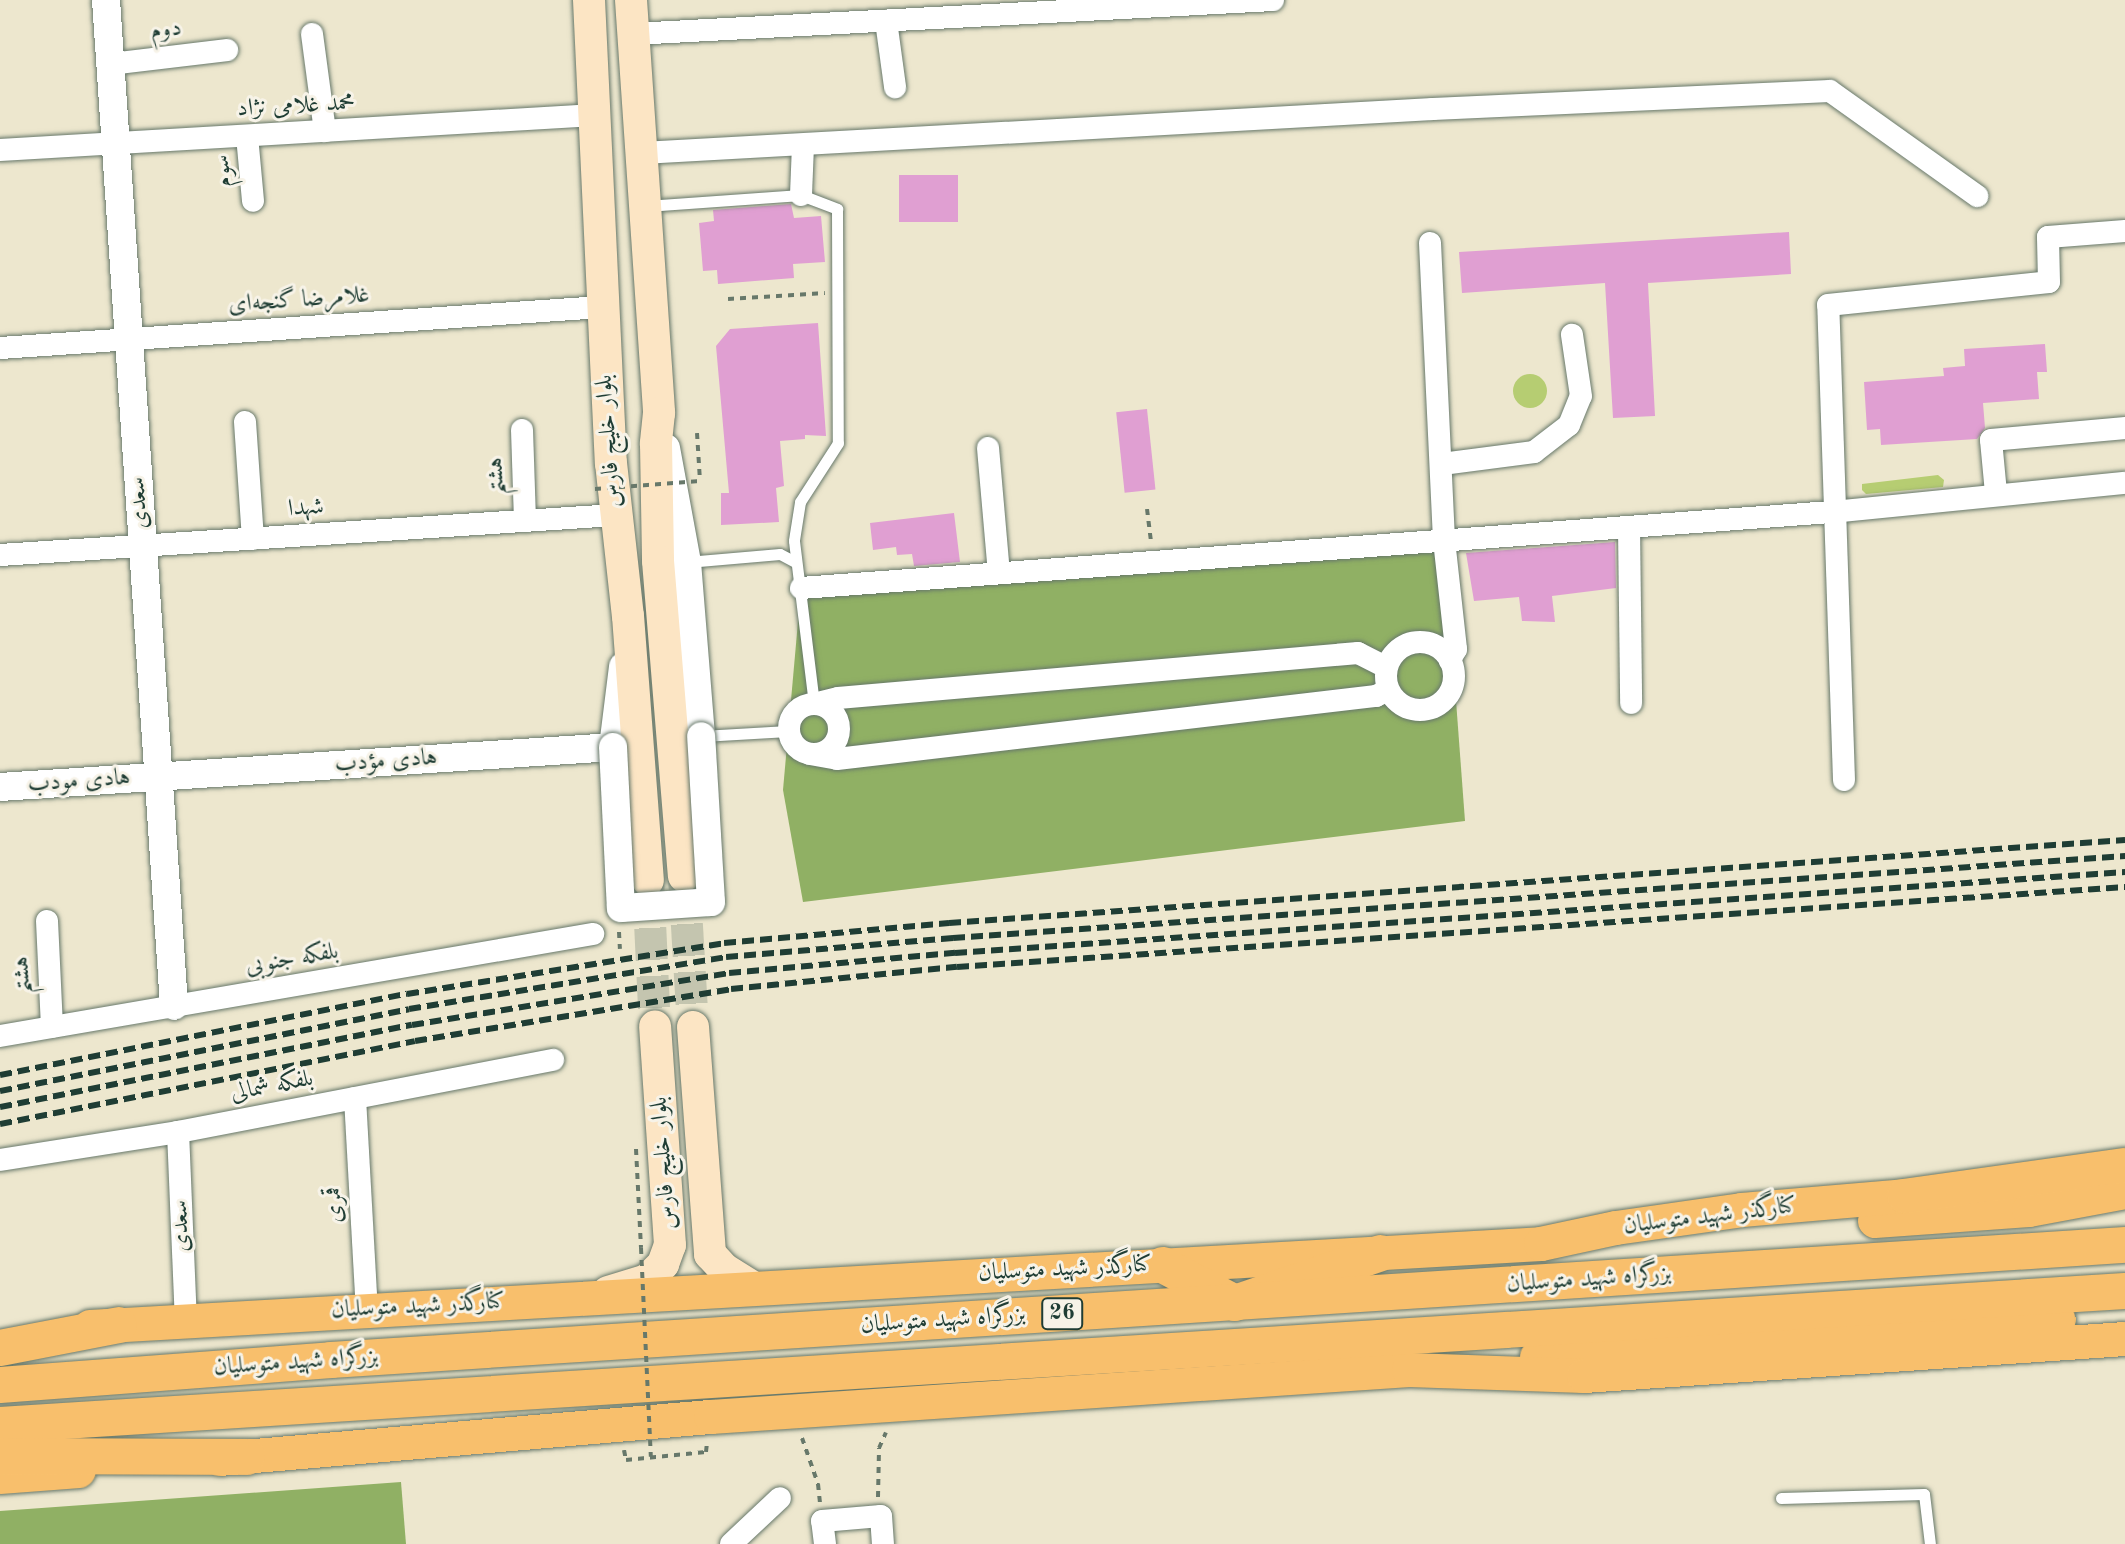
<!DOCTYPE html>
<html>
<head>
<meta charset="utf-8">
<style>
  body { margin:0 }
  #map { position:relative; width:2125px; height:1544px; overflow:hidden; background:#ede7ce; font-family:"Old Standard TT",Amiri,serif }
  div>[style] { position:absolute }
  .green>* { inset:0; background:#b6cd72 }
  .round { border-radius:50% }
  .forest>* { inset:0; background:#90b064 }
  .building>* { inset:0; background:#e09fd2; transform-origin:0 0 }
  .secondary-tunnel>* { height:32px; margin-top:-16px; transform-origin:0; background:repeating-linear-gradient(90deg,#c4c5af 0 32px,transparent 0 48px) }
  .path>* { height:4px; margin-top:-2px; transform-origin:0; background:repeating-linear-gradient(90deg,#67786a 0 6px,transparent 0 12px) }
  .roads { filter:drop-shadow(0 0 2px #67786a) drop-shadow(0 0 2px #67786a) }
  .service>* { height:11px; margin:-5.5px; padding:0 5.5px; transform-origin:5.5px; border-radius:5.5px; background:#fff }
  .minor>* { height:22px; margin:-11px; padding:0 11px; transform-origin:11px; border-radius:11px; background:#fff }
  .minor>.ring { margin:-11px; padding:0; box-sizing:content-box; background:none; border:22px solid #fff; border-radius:50% }
  .tertiary>* { height:28px; margin:-14px; padding:0 14px; transform-origin:14px; border-radius:14px; background:#fff }
  .secondary>* { height:32px; margin:-16px; padding:0 16px; transform-origin:16px; border-radius:16px; background:#fce5c4 }
  .primary>* { height:34px; margin:-17px; padding:0 17px; transform-origin:17px; border-radius:17px; background:#f8bf6c }
  .trunk>* { height:36px; margin:-18px; padding:0 18px; transform-origin:18px; border-radius:18px; background:#f8bf6c }
  .rail>* { height:6px; margin-top:-3px; transform-origin:0; background:repeating-linear-gradient(90deg,#1f3d34 0 12px,transparent 0 18px) }
  .path-bridge>* { height:4px; margin-top:-2px; transform-origin:0; background:repeating-linear-gradient(90deg,#67786a 0 6px,transparent 0 12px) }
  .bridges { filter:drop-shadow(0 0 2px #67786a) drop-shadow(0 0 2px #67786a) }
  .tertiary-bridge>* { height:28px; margin:-14px; padding:0 14px; transform-origin:14px; border-radius:14px; background:#fff }
  span { translate:-50% -50%; white-space:nowrap; text-align:center; line-height:1.15; -webkit-text-stroke:6px #f7f3e8; paint-order:stroke }
  .shield-label span { padding:2px 6px; background:#f7f3e8; border:2px solid; border-radius:6px; -webkit-text-stroke-width:0 }
  .shield-label { font-size:22px; color:#1f3d34; font-weight:700 }
  .street-label { font-size:24px; color:#1f3d34 }
</style>
</head>
<body>
<div id="map">
  <div class="green">
    <i class="round" style="left:1513px;top:374px;width:34px;height:34px"></i>
    <i style="clip-path:polygon(1938px 475px,1944px 480px,1943px 487px,1866px 494px,1862px 490px,1862px 484px)"></i>
  </div>
  <div class="forest">
    <i style="clip-path:polygon(1444px 540px,1465px 821px,803px 902px,783px 790px,801px 588px)"></i>
    <i style="clip-path:polygon(401px 1482px,406px 1544px,0 1544px,0 1511px)"></i>
  </div>
  <div class="building">
    <i style="left:958px;top:175px;width:47px;height:59px;rotate:90deg"></i>
    <i style="clip-path:polygon(791px 204px,794px 218px,821px 216px,825px 262px,793px 264px,794px 278px,718px 284px,717px 270px,703px 271px,699px 223px,714px 221px,713px 210px)"></i>
    <i style="clip-path:polygon(1789px 232px,1791px 274px,1648px 283px,1655px 416px,1613px 418px,1605px 283px,1462px 293px,1459px 252px)"></i>
    <i style="clip-path:polygon(818px 323px,826px 436px,805px 435px,805px 439px,780px 441px,784px 486px,776px 488px,779px 522px,721px 525px,721px 493px,729px 493px,716px 346px,730px 329px)"></i>
    <i style="clip-path:polygon(2045px 344px,2047px 372px,2037px 372px,2039px 399px,1983px 403px,1985px 428px,1977px 439px,1881px 445px,1880px 429px,1867px 430px,1864px 382px,1944px 376px,1943px 368px,1965px 366px,1964px 349px)"></i>
    <i style="left:1147px;top:409px;width:81px;height:31px;rotate:84deg"></i>
    <i style="clip-path:polygon(954px 513px,960px 562px,914px 566px,912px 554px,897px 555px,896px 547px,873px 550px,870px 523px)"></i>
    <i style="clip-path:polygon(1615px 542px,1616px 588px,1552px 596px,1555px 622px,1522px 621px,1519px 597px,1474px 601px,1466px 553px)"></i>
  </div>
  <div class="secondary-tunnel">
    <i style="left:684px;top:876px;width:151px;rotate:86.6deg"></i>
    <i style="left:648px;top:880px;width:147px;rotate:87.3deg"></i>
  </div>
  <div class="path">
    <i style="left:728px;top:299px;width:97px;rotate:-3.5deg"></i>
    <i style="left:697px;top:433px;width:48px;rotate:86.4deg"></i>
    <i style="left:1147px;top:509px;width:35px;rotate:83deg"></i>
    <i style="left:619px;top:932px;width:17px;rotate:87deg"></i>
    <i style="left:636px;top:1149px;width:99px;rotate:87.1deg"></i>
    <i style="left:802px;top:1438px;width:49px;rotate:70.8deg"></i>
    <i style="left:818px;top:1484px;width:19px;rotate:84deg"></i>
    <i style="left:624px;top:1450px;width:10px;rotate:79deg"></i>
    <i style="left:626px;top:1460px;width:80px;rotate:-5.7deg"></i>
    <i style="left:706px;top:1452px;width:9px;rotate:-84deg"></i>
    <i style="left:878px;top:1497px;width:49px;rotate:-88.8deg"></i>
    <i style="left:879px;top:1448px;width:17px;rotate:-66deg"></i>
  </div>
  <div class="roads">
    <div class="service">
      <i style="left:646px;top:206px;width:155px;rotate:-4.1deg"></i>
      <i style="left:801px;top:195px;width:39px;rotate:21deg"></i>
      <i style="left:837px;top:209px;width:234px;rotate:89.8deg"></i>
      <i style="left:838px;top:443px;width:70px;rotate:122.8deg"></i>
      <i style="left:800px;top:502px;width:39px;rotate:99deg"></i>
      <i style="left:794px;top:541px;width:164px;rotate:83deg"></i>
      <i style="left:687px;top:562px;width:93px;rotate:-4.9deg"></i>
      <i style="left:780px;top:554px;width:17px;rotate:28deg"></i>
      <i style="left:702px;top:736px;width:86px;rotate:-3.3deg"></i>
      <i style="left:1781px;top:1498px;width:143px;rotate:-1.6deg"></i>
      <i style="left:1924px;top:1494px;width:50px;rotate:83.2deg"></i>
    </div>
    <div class="minor">
      <i style="left:886px;top:21px;width:67px;rotate:82.2deg"></i>
      <i style="left:312px;top:34px;width:98px;rotate:82.4deg"></i>
      <i style="left:633px;top:34px;width:641px;rotate:-3.04deg"></i>
      <i style="left:110px;top:64px;width:118px;rotate:-6.8deg"></i>
      <i style="left:247px;top:136px;width:65px;rotate:84.7deg"></i>
      <i style="left:0;top:150px;width:596px;rotate:-3.37deg"></i>
      <i style="left:642px;top:153px;width:792px;rotate:-3.18deg"></i>
      <i style="left:1433px;top:109px;width:397px;rotate:-2.6deg"></i>
      <i style="left:1830px;top:91px;width:181px;rotate:35.5deg"></i>
      <i style="left:801px;top:195px;width:49px;rotate:-87.7deg"></i>
      <i style="left:1430px;top:243px;width:297px;rotate:87.3deg"></i>
      <i style="left:1444px;top:540px;width:110px;rotate:83.7deg"></i>
      <i style="left:1456px;top:649px;width:13px;rotate:119deg"></i>
      <i style="left:0;top:348px;width:602px;rotate:-3.9deg"></i>
      <i style="left:245px;top:422px;width:117px;rotate:86.1deg"></i>
      <i style="left:522px;top:430px;width:91px;rotate:88.1deg"></i>
      <i style="left:988px;top:448px;width:125px;rotate:85deg"></i>
      <i style="left:1442px;top:464px;width:93px;rotate:-7.4deg"></i>
      <i style="left:1534px;top:452px;width:44px;rotate:-37.6deg"></i>
      <i style="left:1569px;top:425px;width:31px;rotate:-68deg"></i>
      <i style="left:1581px;top:396px;width:62px;rotate:-98.4deg"></i>
      <i style="left:1996px;top:493px;width:53px;rotate:-95.4deg"></i>
      <i style="left:1991px;top:440px;width:135px;rotate:-5.1deg"></i>
      <i style="left:1629px;top:527px;width:176px;rotate:89.3deg"></i>
      <i style="left:0;top:555px;width:616px;rotate:-3.72deg"></i>
      <i style="left:801px;top:588px;width:1034px;rotate:-4.22deg"></i>
      <i style="left:1832px;top:512px;width:294px;rotate:-5.7deg"></i>
      <i class="ring" style="left:1386px;top:642px;width:46px;height:46px"></i>
      <i style="left:814px;top:704px;width:25px;rotate:-14deg"></i>
      <i style="left:838px;top:698px;width:522px;rotate:-4.95deg"></i>
      <i style="left:1358px;top:653px;width:31px;rotate:27deg"></i>
      <i class="ring" style="left:789px;top:704px;width:28px;height:28px"></i>
      <i style="left:810px;top:754px;width:27px;rotate:10deg"></i>
      <i style="left:837px;top:759px;width:543px;rotate:-6.67deg"></i>
      <i style="left:1376px;top:696px;width:13px;rotate:-27deg"></i>
      <i style="left:1844px;top:780px;width:475px;rotate:-91.9deg"></i>
      <i style="left:1828px;top:305px;width:222px;rotate:-5.9deg"></i>
      <i style="left:2049px;top:282px;width:45px;rotate:-91.3deg"></i>
      <i style="left:2048px;top:237px;width:77px;rotate:-4.5deg"></i>
      <i style="left:47px;top:921px;width:106px;rotate:87.3deg"></i>
      <i style="left:0;top:1036px;width:602px;rotate:-9.76deg"></i>
      <i style="left:355px;top:1098px;width:212px;rotate:86.8deg"></i>
      <i style="left:178px;top:1132px;width:188px;rotate:87.6deg"></i>
      <i style="left:0;top:1160px;width:180px;rotate:-8.9deg"></i>
      <i style="left:178px;top:1132px;width:382px;rotate:-10.9deg"></i>
      <i style="left:731px;top:1544px;width:67px;rotate:-43.2deg"></i>
      <i style="left:825px;top:1544px;width:23px;rotate:-97deg"></i>
      <i style="left:822px;top:1521px;width:59px;rotate:-4.8deg"></i>
      <i style="left:881px;top:1516px;width:28px;rotate:86deg"></i>
    </div>
    <div class="tertiary">
      <i style="left:106px;top:0;width:1008px;rotate:86.13deg"></i>
      <i style="left:666px;top:448px;width:116px;rotate:79.6deg"></i>
      <i style="left:687px;top:562px;width:175px;rotate:85.4deg"></i>
      <i style="left:0;top:787px;width:614px;rotate:-3.73deg"></i>
      <i style="left:613px;top:747px;width:81px;rotate:-82.9deg"></i>
    </div>
    <div class="secondary">
      <i style="left:589px;top:0;width:464px;rotate:87.3deg"></i>
      <i style="left:611px;top:463px;width:154px;rotate:83.7deg"></i>
      <i style="left:628px;top:616px;width:265px;rotate:85.7deg"></i>
      <i style="left:631px;top:0;width:414px;rotate:86.1deg"></i>
      <i style="left:659px;top:413px;width:31px;rotate:96deg"></i>
      <i style="left:656px;top:444px;width:117px;rotate:89deg"></i>
      <i style="left:658px;top:561px;width:316px;rotate:85.3deg"></i>
      <i style="left:693px;top:1027px;width:228px;rotate:85.7deg"></i>
      <i style="left:710px;top:1254px;width:21px;rotate:47deg"></i>
      <i style="left:724px;top:1269px;width:34px;rotate:32deg"></i>
      <i style="left:608px;top:1292px;width:41px;rotate:-17.1deg"></i>
      <i style="left:647px;top:1280px;width:23px;rotate:-45deg"></i>
      <i style="left:663px;top:1264px;width:20px;rotate:-70deg"></i>
      <i style="left:670px;top:1245px;width:219px;rotate:-93.9deg"></i>
    </div>
    <div class="primary">
      <i style="left:1875px;top:1221px;width:154px;rotate:-4.1deg"></i>
      <i style="left:2029px;top:1210px;width:98px;rotate:-10.6deg"></i>
      <i style="left:90px;top:1327px;width:1453px;rotate:-3.27deg"></i>
      <i style="left:1541px;top:1244px;width:77px;rotate:-12deg"></i>
      <i style="left:1616px;top:1228px;width:127px;rotate:-8.1deg"></i>
      <i style="left:1742px;top:1210px;width:163px;rotate:-4.9deg"></i>
      <i style="left:1904px;top:1196px;width:223px;rotate:-8deg"></i>
      <i style="left:1537px;top:1357px;width:523px;rotate:-4.05deg"></i>
      <i style="left:220px;top:1459px;width:493px;rotate:-4.9deg"></i>
      <i style="left:711px;top:1417px;width:700px;rotate:-3.85deg"></i>
      <i style="left:1409px;top:1370px;width:175px;rotate:2deg"></i>
      <i style="left:1584px;top:1376px;width:542px;rotate:-3.91deg"></i>
      <i style="left:0;top:1477px;width:79px;rotate:-4.3deg"></i>
    </div>
    <div class="trunk">
      <i style="left:1163px;top:1265px;width:81px;rotate:27.8deg"></i>
      <i style="left:1235px;top:1303px;width:154px;rotate:-18.9deg"></i>
      <i style="left:0;top:1348px;width:121px;rotate:-10.9deg"></i>
      <i style="left:0;top:1385px;width:332px;rotate:-4.3deg"></i>
      <i style="left:331px;top:1360px;width:1798px;rotate:-3.67deg"></i>
      <i style="left:0;top:1425px;width:2129px;rotate:-3.61deg"></i>
      <i style="left:0;top:1456px;width:247px;rotate:0.2deg"></i>
    </div>
  </div>
  <div class="rail">
    <i style="left:0;top:1075px;width:415px;rotate:-11.3deg"></i>
    <i style="left:407px;top:994px;width:321px;rotate:-9.1deg"></i>
    <i style="left:724px;top:943px;width:226px;rotate:-5.1deg"></i>
    <i style="left:949px;top:923px;width:1179px;rotate:-4.04deg"></i>
    <i style="left:0;top:1091px;width:417px;rotate:-11.3deg"></i>
    <i style="left:409px;top:1009px;width:321px;rotate:-9.3deg"></i>
    <i style="left:726px;top:957px;width:228px;rotate:-4.8deg"></i>
    <i style="left:953px;top:938px;width:1175px;rotate:-4deg"></i>
    <i style="left:0;top:1107px;width:420px;rotate:-11.3deg"></i>
    <i style="left:412px;top:1025px;width:321px;rotate:-9.3deg"></i>
    <i style="left:729px;top:973px;width:227px;rotate:-5.1deg"></i>
    <i style="left:955px;top:953px;width:1173px;rotate:-3.96deg"></i>
    <i style="left:0;top:1124px;width:423px;rotate:-11.3deg"></i>
    <i style="left:415px;top:1041px;width:320px;rotate:-9.3deg"></i>
    <i style="left:731px;top:989px;width:227px;rotate:-5.6deg"></i>
    <i style="left:957px;top:967px;width:1171px;rotate:-3.92deg"></i>
  </div>
  <div class="path-bridge">
    <i style="left:595px;top:489px;width:105px;rotate:-4.4deg"></i>
    <i style="left:641px;top:1248px;width:209px;rotate:87.3deg"></i>
  </div>
  <div class="bridges">
    <div class="tertiary-bridge">
      <i style="left:613px;top:747px;width:161px;rotate:87.2deg"></i>
      <i style="left:621px;top:908px;width:90px;rotate:-3.8deg"></i>
      <i style="left:711px;top:902px;width:166px;rotate:-93.4deg"></i>
    </div>
  </div>
  <div class="shield-label">
    <span style="left:1062px;top:1314px">26</span>
  </div>
  <div class="street-label">
    <span style="left:166px;top:31px;rotate:-7deg">دوم</span>
    <span style="left:296px;top:107px;rotate:-3deg">محمد غلامی نژاد</span>
    <span style="left:224px;top:171px;rotate:-96deg">سوم</span>
    <span style="left:299px;top:301px;rotate:-4deg">غلامرضا گنجه‌ای</span>
    <span style="left:610px;top:441px;rotate:-94deg">بلوار خلیج فارس</span>
    <span style="left:497px;top:476px;rotate:-92deg">هشتم</span>
    <span style="left:140px;top:503px;rotate:-94deg">سعدی</span>
    <span style="left:306px;top:509px;rotate:-4deg">شهدا</span>
    <span style="left:386px;top:762px;rotate:-4deg">هادی مؤدب</span>
    <span style="left:79px;top:782px;rotate:-4deg">هادی مودب</span>
    <span style="left:292px;top:960px;rotate:-10deg">بلفکه جنوبی</span>
    <span style="left:23px;top:975px;rotate:-93deg">هشتم</span>
    <span style="left:272px;top:1087px;rotate:-11deg">بلفکه شمالی</span>
    <span style="left:665px;top:1163px;rotate:-94deg">بلوار خلیج فارس</span>
    <span style="left:335px;top:1205px;rotate:-93deg">قمری</span>
    <span style="left:1710px;top:1217px;rotate:-7deg">کنارگذر شهید متوسلیان</span>
    <span style="left:182px;top:1226px;rotate:-92deg">سعدی</span>
    <span style="left:1065px;top:1270px;rotate:-3deg">کنارگذر شهید متوسلیان</span>
    <span style="left:1589px;top:1280px;rotate:-4deg">بزرگراه شهید متوسلیان</span>
    <span style="left:418px;top:1307px;rotate:-3deg">کنارگذر شهید متوسلیان</span>
    <span style="left:943px;top:1321px;rotate:-4deg">بزرگراه شهید متوسلیان</span>
    <span style="left:296px;top:1363px;rotate:-4deg">بزرگراه شهید متوسلیان</span>
  </div>
</div>
</body>
</html>
